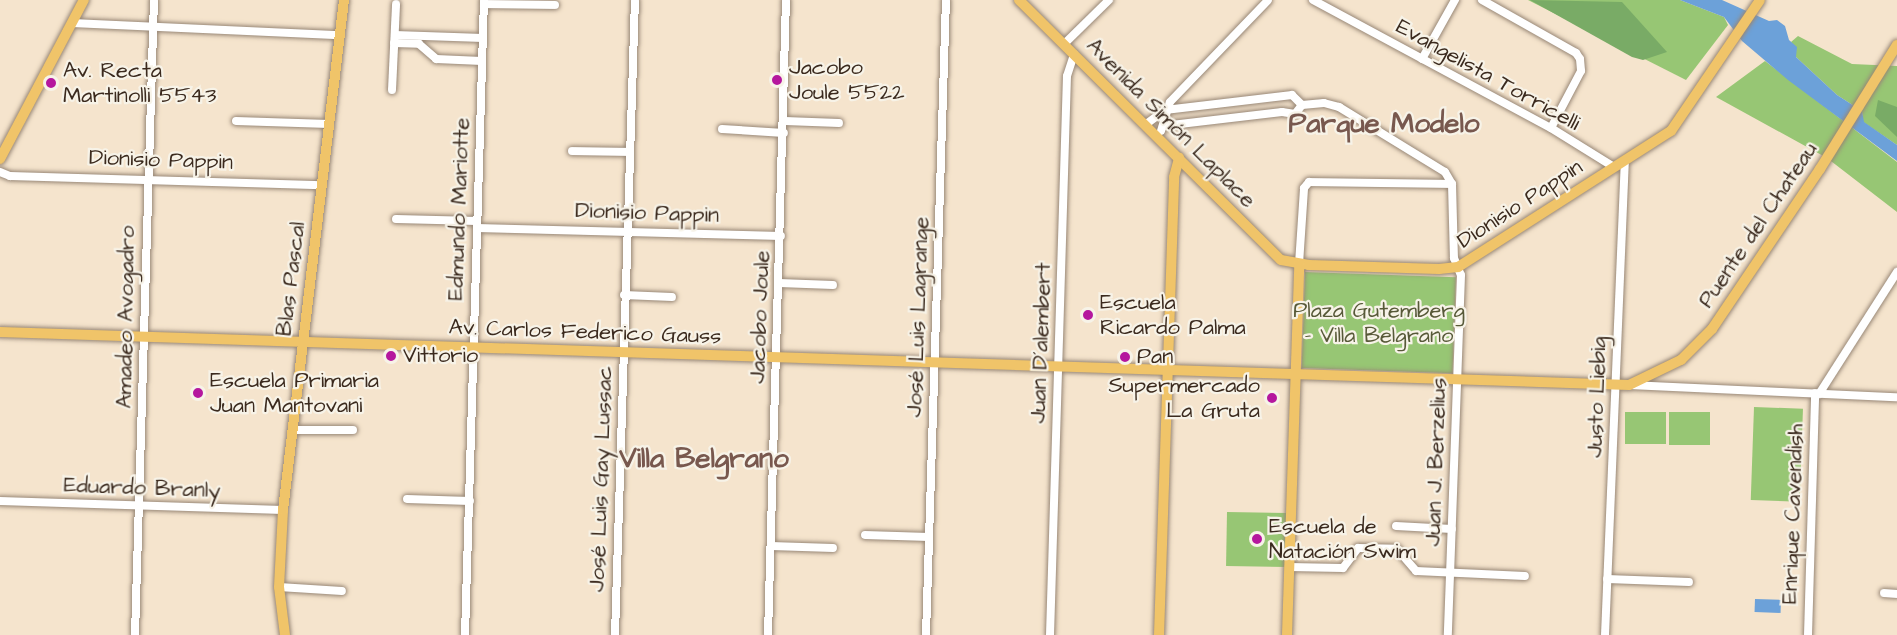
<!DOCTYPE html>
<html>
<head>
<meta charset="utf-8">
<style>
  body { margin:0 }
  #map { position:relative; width:1897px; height:635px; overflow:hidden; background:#f5e4cd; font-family:"Architects Daughter",sans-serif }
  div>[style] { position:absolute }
  .green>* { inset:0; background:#97c674; transform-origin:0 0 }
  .forest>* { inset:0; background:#79ab66 }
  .water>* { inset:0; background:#6ca1d9; transform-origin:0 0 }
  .roads { filter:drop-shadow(0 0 2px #988776) drop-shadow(0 0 2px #988776) }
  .minor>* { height:8px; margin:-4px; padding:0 4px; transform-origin:4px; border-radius:4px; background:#fff }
  .major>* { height:10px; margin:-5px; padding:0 5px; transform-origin:5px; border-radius:5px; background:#f0c469 }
  .dots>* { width:16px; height:16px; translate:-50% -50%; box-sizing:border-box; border:3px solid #f7f3e8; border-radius:50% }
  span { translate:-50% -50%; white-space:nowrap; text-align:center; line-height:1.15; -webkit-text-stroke:4.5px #f7f3e8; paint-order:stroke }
  .poi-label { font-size:22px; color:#3b2a1e }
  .left { translate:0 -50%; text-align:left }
  .right { translate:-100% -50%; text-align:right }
  .street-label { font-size:22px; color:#3b2a1e }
  .park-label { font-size:22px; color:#575938 }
  .district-label { font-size:28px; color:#78584e; font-weight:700 }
</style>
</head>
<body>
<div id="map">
  <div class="green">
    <i style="clip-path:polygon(1528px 0,1680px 0,1724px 17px,1728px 25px,1686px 80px)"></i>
    <i style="clip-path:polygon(1798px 36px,1852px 64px,1897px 66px,1897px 145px,1863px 122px,1862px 111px,1837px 95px,1796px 57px,1791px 42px)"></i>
    <i style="clip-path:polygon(1765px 61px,1897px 162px,1897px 212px,1827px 158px,1716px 97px)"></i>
    <i style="left:1305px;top:272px;width:151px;height:96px;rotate:2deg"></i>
    <i style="left:1754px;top:407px;width:49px;height:93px;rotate:2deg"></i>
    <i style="left:1625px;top:412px;width:41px;height:32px"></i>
    <i style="left:1669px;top:412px;width:41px;height:33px"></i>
    <i style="left:1227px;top:512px;width:61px;height:54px;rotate:1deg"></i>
  </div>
  <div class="forest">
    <i style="clip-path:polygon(1530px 0,1622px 2px,1667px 52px,1643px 60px,1632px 57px)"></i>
    <i style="clip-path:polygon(1878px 100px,1897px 107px,1897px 137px,1875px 116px)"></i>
  </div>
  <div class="water">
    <i style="clip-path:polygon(1680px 0,1722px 0,1769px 21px,1777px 20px,1785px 26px,1789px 40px,1797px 47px,1796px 57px,1837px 95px,1862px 111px,1864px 122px,1897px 145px,1897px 161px,1788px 80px,1742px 41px,1724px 17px)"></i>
    <i style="left:1755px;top:599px;width:26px;height:13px;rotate:2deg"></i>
  </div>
  <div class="roads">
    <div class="minor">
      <i style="left:1313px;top:0;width:270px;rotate:28.3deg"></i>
      <i style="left:1551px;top:128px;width:74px;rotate:31.8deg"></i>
      <i style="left:1482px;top:0;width:108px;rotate:29.4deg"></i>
      <i style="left:1576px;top:53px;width:7px;rotate:56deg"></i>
      <i style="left:1580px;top:59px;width:12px;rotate:85deg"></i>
      <i style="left:1581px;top:71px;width:64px;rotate:117.8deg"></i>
      <i style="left:484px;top:4px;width:71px;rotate:0.8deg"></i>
      <i style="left:72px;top:23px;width:268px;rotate:2.6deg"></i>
      <i style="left:395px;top:35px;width:88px;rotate:2deg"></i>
      <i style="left:394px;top:43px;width:25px;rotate:2deg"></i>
      <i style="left:419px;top:44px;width:23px;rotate:41deg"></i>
      <i style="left:436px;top:59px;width:46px;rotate:2.5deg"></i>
      <i style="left:1064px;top:44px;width:63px;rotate:-44.4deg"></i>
      <i style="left:1422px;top:59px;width:68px;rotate:-60.8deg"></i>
      <i style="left:392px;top:90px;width:86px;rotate:-87.3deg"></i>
      <i style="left:1302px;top:105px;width:22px;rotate:-5deg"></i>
      <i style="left:1324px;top:103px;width:16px;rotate:15deg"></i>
      <i style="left:1339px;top:107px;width:124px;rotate:31.5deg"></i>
      <i style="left:1445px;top:172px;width:14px;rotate:60deg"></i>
      <i style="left:1452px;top:184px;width:74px;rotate:88.5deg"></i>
      <i style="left:1454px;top:258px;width:18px;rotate:68deg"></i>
      <i style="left:1461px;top:275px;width:360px;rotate:92.1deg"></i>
      <i style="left:236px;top:121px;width:93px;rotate:1.8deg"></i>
      <i style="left:785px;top:121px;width:54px;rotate:2.1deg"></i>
      <i style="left:1145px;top:125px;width:25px;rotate:-37deg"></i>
      <i style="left:1165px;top:110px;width:128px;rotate:-6.7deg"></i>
      <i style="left:1292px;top:95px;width:14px;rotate:45deg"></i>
      <i style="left:1302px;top:105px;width:11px;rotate:128deg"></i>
      <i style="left:1295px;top:114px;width:13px;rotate:-171deg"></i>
      <i style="left:1282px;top:112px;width:120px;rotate:173.3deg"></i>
      <i style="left:722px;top:129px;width:62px;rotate:3.7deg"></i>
      <i style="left:1161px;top:131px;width:30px;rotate:-73deg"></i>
      <i style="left:1170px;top:102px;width:141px;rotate:-46.1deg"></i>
      <i style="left:572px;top:151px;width:57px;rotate:1deg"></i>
      <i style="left:0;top:172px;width:11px;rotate:22deg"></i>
      <i style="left:10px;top:176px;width:312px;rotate:1.7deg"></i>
      <i style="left:396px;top:219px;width:81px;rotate:1.4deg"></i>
      <i style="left:477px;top:228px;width:304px;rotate:1.5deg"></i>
      <i style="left:1299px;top:264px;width:76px;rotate:-86.2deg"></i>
      <i style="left:1304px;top:188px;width:8px;rotate:-50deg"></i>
      <i style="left:1309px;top:182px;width:143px;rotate:0.8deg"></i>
      <i style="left:779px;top:283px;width:54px;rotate:2.1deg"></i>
      <i style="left:624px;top:295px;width:48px;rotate:2.4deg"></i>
      <i style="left:1628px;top:385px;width:269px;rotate:2.6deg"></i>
      <i style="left:1819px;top:394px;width:145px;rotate:-57.4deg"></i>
      <i style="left:292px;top:430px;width:61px"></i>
      <i style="left:407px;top:499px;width:63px;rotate:1.8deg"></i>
      <i style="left:0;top:501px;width:283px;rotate:1.8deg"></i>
      <i style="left:1396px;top:526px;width:56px;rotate:3.1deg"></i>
      <i style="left:865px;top:535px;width:64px;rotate:1.8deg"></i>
      <i style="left:771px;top:546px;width:62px;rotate:1.8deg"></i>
      <i style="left:1289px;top:567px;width:54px;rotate:1.1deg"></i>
      <i style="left:1343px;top:568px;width:25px;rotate:-53deg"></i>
      <i style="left:1358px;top:548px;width:39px;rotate:1deg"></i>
      <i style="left:1397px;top:549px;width:29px;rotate:49deg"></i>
      <i style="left:1416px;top:571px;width:109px;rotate:2.6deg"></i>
      <i style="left:1607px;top:579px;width:82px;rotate:2.1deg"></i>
      <i style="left:279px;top:587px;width:63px;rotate:3.6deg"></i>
      <i style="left:1884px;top:593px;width:13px;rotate:4deg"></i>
      <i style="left:135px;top:635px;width:635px;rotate:-88.29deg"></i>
      <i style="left:465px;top:635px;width:635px;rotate:-88.29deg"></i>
      <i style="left:615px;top:635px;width:635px;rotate:-88.2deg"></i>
      <i style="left:768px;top:635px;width:635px;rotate:-88.38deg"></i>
      <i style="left:926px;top:635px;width:635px;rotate:-88.2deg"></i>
      <i style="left:1050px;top:635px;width:559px;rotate:-88.26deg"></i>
      <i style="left:1067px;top:76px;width:23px;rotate:-72deg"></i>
      <i style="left:1605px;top:635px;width:474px;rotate:-87.6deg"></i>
      <i style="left:1808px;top:635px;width:242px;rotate:-88.3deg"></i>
    </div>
    <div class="major">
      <i style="left:1019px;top:0;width:369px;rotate:44.8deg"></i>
      <i style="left:1281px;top:260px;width:28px;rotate:10deg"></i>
      <i style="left:1309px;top:265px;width:130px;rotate:1.8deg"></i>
      <i style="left:1439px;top:269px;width:19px;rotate:-6deg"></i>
      <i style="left:1458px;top:267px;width:253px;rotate:-32.6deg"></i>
      <i style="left:1671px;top:131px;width:158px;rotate:-55.8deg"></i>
      <i style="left:0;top:159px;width:180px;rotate:-62.2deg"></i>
      <i style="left:0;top:332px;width:1630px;rotate:1.86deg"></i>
      <i style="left:1629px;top:385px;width:58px;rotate:-25.7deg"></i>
      <i style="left:1681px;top:360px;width:44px;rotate:-45deg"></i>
      <i style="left:1712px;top:329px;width:193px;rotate:-56deg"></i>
      <i style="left:1820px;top:169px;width:146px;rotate:-58.2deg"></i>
      <i style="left:285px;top:635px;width:48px;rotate:-97.1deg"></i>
      <i style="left:279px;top:587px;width:77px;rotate:-87deg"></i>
      <i style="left:283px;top:510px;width:514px;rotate:-83.18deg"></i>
      <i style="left:1159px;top:635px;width:458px;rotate:-88.1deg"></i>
      <i style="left:1174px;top:177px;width:20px;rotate:-75deg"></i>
      <i style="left:1287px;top:635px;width:371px;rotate:-88.1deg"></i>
    </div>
  </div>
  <div class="dots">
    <i style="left:777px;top:80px;background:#b5179e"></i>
    <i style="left:51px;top:83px;background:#b5179e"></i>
    <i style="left:1088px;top:315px;background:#b5179e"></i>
    <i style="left:391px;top:356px;background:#b5179e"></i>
    <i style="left:1125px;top:357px;background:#b5179e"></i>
    <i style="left:198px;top:393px;background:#b5179e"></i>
    <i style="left:1272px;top:398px;background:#b5179e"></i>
    <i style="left:1257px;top:539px;background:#b5179e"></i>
  </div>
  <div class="poi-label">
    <span class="left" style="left:789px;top:80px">Jacobo<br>Joule 5522</span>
    <span class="left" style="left:63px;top:83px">Av. Recta<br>Martinolli 5543</span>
    <span class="left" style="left:1100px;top:315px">Escuela<br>Ricardo Palma</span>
    <span class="left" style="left:403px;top:356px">Vittorio</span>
    <span class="left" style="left:1137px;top:357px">Pan</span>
    <span class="left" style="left:210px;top:393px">Escuela Primaria<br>Juan Mantovani</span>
    <span class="right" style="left:1260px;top:398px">Supermercado<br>La Gruta</span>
    <span class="left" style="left:1269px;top:539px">Escuela de<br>Natación Swim</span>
  </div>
  <div class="street-label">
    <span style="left:1488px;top:75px;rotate:29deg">Evangelista Torricelli</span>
    <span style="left:1171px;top:123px;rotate:45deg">Avenida Simón Laplace</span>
    <span style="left:161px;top:160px;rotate:2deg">Dionisio Pappin</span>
    <span style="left:1520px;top:204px;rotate:-33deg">Dionisio Pappin</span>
    <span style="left:459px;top:209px;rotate:-88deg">Edmundo Mariotte</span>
    <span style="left:647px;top:213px;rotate:2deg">Dionisio Pappin</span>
    <span style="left:1758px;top:225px;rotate:-56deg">Puente del Chateau</span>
    <span style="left:291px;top:279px;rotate:-83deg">Blas Pascal</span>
    <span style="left:126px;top:317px;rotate:-89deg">Amadeo Avogadro</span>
    <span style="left:760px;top:317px;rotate:-88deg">Jacobo Joule</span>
    <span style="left:918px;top:317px;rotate:-88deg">José Luis Lagrange</span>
    <span style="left:585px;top:332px;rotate:2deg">Av. Carlos Federico Gauss</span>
    <span style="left:1041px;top:343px;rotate:-88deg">Juan D´alembert</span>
    <span style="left:1597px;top:397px;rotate:-88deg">Justo Liebig</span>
    <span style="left:1436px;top:462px;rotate:-88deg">Juan J. Berzelius</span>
    <span style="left:601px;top:479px;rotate:-88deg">José Luis Gay Lussac</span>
    <span style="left:142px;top:488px;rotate:2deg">Eduardo Branly</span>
    <span style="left:1793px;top:514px;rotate:-88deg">Enrique Cavendish</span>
  </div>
  <div class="park-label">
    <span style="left:1379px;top:323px">Plaza Gutemberg<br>- Villa Belgrano</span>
  </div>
  <div class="district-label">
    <span style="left:1384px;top:124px">Parque Modelo</span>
    <span style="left:704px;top:459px">Villa Belgrano</span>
  </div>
</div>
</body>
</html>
